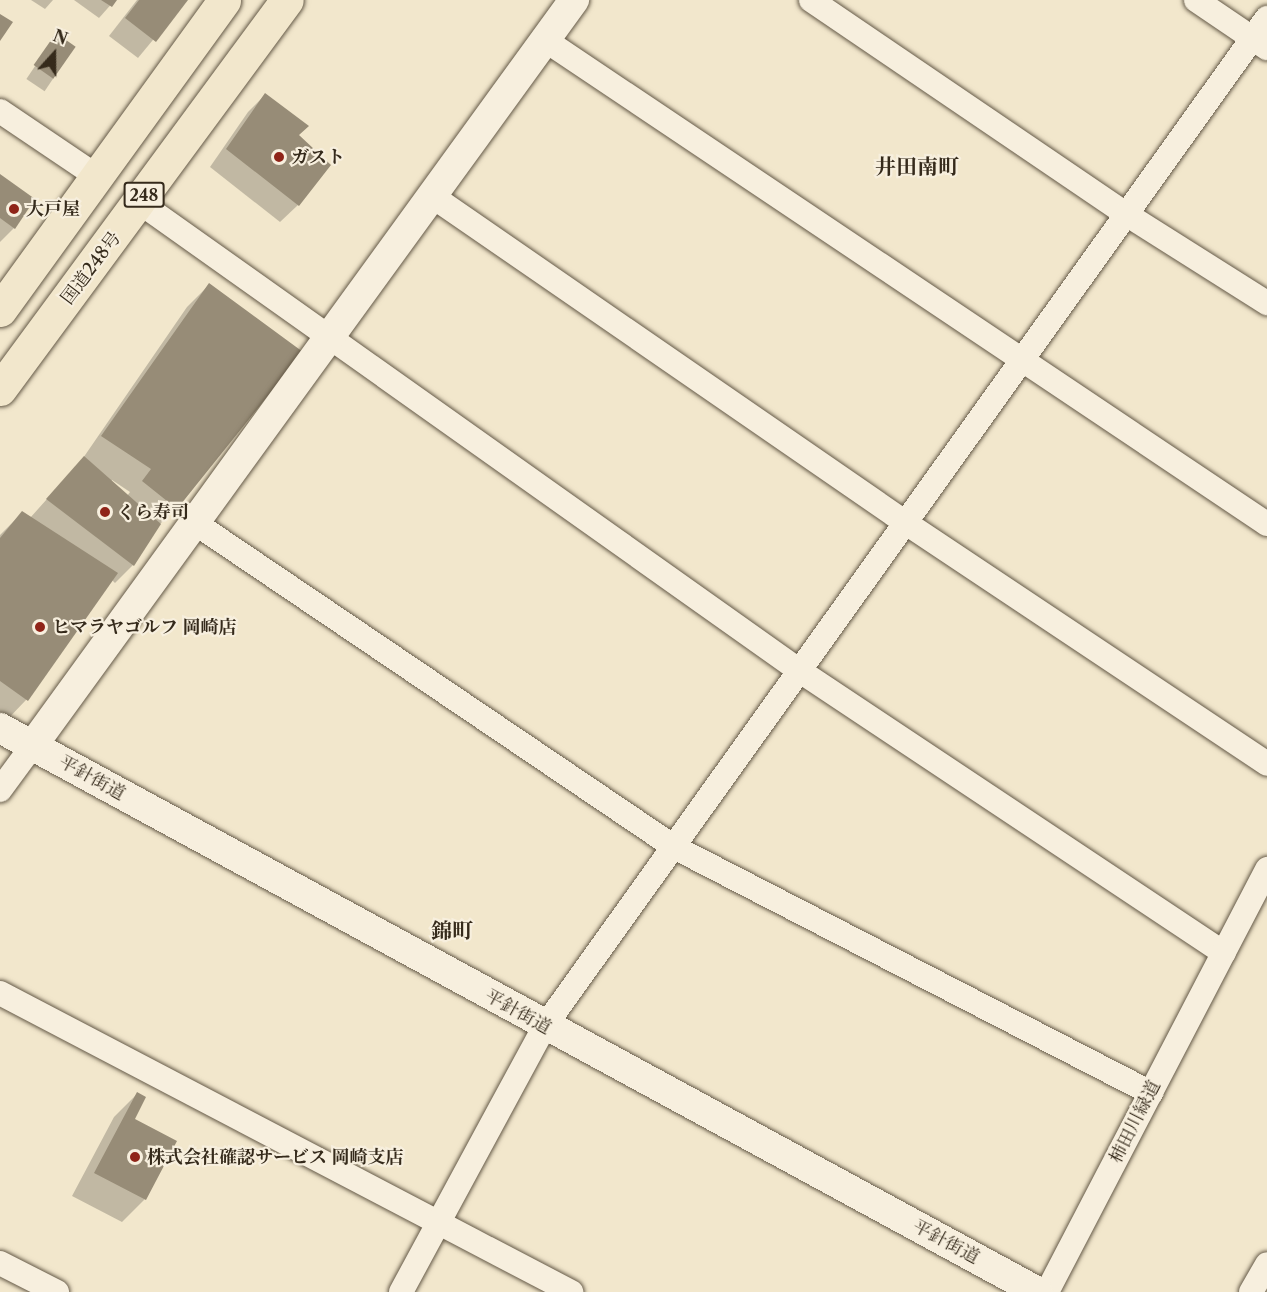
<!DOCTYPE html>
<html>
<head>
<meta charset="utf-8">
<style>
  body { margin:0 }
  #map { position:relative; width:1267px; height:1292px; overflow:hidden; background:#f2e7cc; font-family:"Libre Caslon Text","Noto Serif JP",serif }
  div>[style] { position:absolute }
  .shadow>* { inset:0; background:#0003; transform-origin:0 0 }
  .building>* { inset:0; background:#978c77; transform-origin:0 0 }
  .roads { filter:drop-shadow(0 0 2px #645947) drop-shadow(0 0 2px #645947) }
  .minor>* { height:24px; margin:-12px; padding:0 12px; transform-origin:12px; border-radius:12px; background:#f7efde }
  .tertiary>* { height:30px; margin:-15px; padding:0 15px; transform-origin:15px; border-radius:15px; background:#f7efde }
  .trunk>* { height:33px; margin:-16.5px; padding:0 16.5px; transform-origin:16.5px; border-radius:16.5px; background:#f2e7cc }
  .dots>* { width:16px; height:16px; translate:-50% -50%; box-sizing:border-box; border:3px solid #f7efde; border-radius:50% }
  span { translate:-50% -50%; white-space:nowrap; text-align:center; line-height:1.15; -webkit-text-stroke:4.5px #f7efde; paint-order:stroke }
  .shield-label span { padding:2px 4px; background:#f7efde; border:2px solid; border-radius:4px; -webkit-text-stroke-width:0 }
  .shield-label { font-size:16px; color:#352a1b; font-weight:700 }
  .poi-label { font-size:18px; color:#352a1b; font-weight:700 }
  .left { translate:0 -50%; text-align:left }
  .street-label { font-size:18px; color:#352a1b }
  .quarter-label { font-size:21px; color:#352a1b; font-weight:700 }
  .north { position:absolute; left:24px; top:24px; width:60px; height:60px; -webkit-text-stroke:4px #f7efde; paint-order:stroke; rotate:21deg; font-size:16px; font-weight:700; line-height:24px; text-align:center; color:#352a1b }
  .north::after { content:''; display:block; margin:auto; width:21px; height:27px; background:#352a1b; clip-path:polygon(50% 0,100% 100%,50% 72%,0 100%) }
</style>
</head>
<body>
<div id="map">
  <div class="shadow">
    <i style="clip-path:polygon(31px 0,53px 0,45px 9px)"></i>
    <i style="clip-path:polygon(74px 0,115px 0,99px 18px)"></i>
    <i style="clip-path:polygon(137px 0,186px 0,138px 58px,109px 36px)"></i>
    <i style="left:56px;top:35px;width:22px;height:53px;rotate:34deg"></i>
    <i style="clip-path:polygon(265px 95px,298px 205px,280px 222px,210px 167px,248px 112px)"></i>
    <i style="clip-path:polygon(0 176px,14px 228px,0 242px)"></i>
    <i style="clip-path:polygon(evenodd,209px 285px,176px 508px,159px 525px,133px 565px,115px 583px,112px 580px,26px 700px,4px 723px,0 720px,0 535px,22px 513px,30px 518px,81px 461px,187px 307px,209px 285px,112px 480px,130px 492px,127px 496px,111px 482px,112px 480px)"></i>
    <i style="clip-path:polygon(137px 1094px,133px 1119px,145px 1199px,122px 1222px,72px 1196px,114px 1117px)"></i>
  </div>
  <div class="building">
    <i style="clip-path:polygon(101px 0,117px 0,112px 7px)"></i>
    <i style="clip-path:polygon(139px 0,188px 0,156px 42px,125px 18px)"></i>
    <i style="clip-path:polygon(0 14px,13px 22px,0 41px)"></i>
    <i style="left:56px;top:33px;width:24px;height:39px;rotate:35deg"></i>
    <i style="clip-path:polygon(265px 93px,309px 126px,299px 135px,331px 165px,299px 206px,226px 149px)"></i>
    <i style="clip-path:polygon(0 174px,35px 199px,15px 229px,0 218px)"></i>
    <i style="clip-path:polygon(209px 283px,303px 352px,177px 509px,142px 481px,151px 469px,101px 436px)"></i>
    <i style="clip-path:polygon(84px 456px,161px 524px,134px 566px,46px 499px)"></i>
    <i style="clip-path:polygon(22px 511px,118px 573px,28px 701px,0 681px,0 538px)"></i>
    <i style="clip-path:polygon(137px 1092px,146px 1097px,135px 1119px,177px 1141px,146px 1200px,94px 1173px)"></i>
  </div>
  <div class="roads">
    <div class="minor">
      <i style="left:811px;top:0;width:381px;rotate:34.2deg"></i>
      <i style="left:1126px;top:214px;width:167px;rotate:32.3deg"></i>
      <i style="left:1196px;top:0;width:86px;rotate:34.1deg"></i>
      <i style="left:545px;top:40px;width:869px;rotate:33.84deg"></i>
      <i style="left:0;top:111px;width:118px;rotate:34deg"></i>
      <i style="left:432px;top:196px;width:576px;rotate:34.6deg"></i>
      <i style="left:906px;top:523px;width:434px;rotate:33.7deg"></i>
      <i style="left:139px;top:202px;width:810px;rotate:35.36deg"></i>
      <i style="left:800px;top:671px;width:509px;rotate:33.63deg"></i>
      <i style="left:195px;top:523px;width:578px;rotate:34.07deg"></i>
      <i style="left:674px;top:847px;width:537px;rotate:27.28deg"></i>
      <i style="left:0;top:790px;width:56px;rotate:-53.7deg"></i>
      <i style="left:0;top:993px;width:645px;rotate:27.64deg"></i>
      <i style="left:0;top:1263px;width:64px;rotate:27deg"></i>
      <i style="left:401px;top:1292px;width:302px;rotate:-61.6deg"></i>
      <i style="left:545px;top:1026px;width:1240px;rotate:-54.39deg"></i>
      <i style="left:1047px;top:1292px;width:477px;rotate:-62.5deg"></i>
      <i style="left:1251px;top:1292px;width:32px;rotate:-60deg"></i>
    </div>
    <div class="tertiary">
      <i style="left:0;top:728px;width:1181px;rotate:28.52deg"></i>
      <i style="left:33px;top:745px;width:921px;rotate:-54.01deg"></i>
    </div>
    <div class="trunk">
      <i style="left:0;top:310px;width:382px;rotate:-54.1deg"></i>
      <i style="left:0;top:389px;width:483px;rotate:-53.6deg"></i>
    </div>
  </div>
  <div class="dots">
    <i style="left:279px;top:157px;background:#8f2418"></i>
    <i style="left:14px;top:209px;background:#8f2418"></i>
    <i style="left:105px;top:512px;background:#8f2418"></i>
    <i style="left:40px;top:627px;background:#8f2418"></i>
    <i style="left:135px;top:1157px;background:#8f2418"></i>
  </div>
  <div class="shield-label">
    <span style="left:144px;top:195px">248</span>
  </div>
  <div class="poi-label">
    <span class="left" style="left:291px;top:157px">ガスト</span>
    <span class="left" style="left:26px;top:209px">大戸屋</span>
    <span class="left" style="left:117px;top:512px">くら寿司</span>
    <span class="left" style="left:52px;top:627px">ヒマラヤゴルフ 岡崎店</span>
    <span class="left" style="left:147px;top:1157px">株式会社確認サービス 岡崎支店</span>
  </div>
  <div class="street-label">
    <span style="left:91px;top:268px;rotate:-53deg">国道248号</span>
    <span style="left:92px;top:778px;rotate:29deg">平針街道</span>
    <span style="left:518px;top:1012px;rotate:29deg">平針街道</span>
    <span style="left:1135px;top:1122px;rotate:-63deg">柿田川緑道</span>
    <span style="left:946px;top:1242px;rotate:28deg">平針街道</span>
  </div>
  <div class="quarter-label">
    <span style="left:917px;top:167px">井田南町</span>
    <span style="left:452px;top:931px">錦町</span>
  </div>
  <div class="north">N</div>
</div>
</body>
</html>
